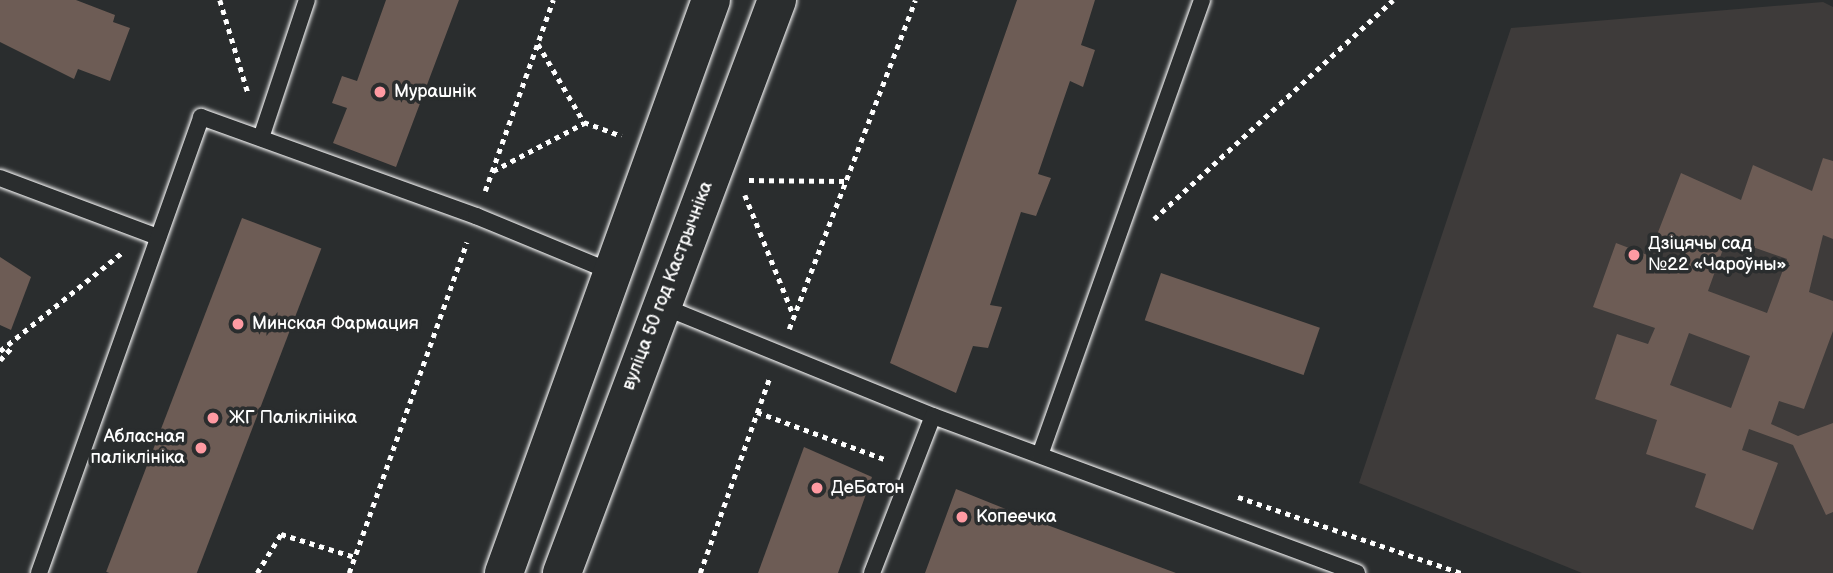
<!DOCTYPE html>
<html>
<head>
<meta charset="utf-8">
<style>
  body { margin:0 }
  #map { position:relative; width:1833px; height:573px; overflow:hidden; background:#2a2d2e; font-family:"Balsamiq Sans",sans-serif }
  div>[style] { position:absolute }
  .built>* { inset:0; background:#3e3b3a }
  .building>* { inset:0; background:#6d5c55; transform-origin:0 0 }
  .path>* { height:4.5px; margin-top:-2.25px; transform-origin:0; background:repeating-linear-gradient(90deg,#fff 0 5px,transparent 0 10px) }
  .roads { filter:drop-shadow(0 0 2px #fff) drop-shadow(0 0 2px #fff) }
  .lane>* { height:16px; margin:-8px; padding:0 8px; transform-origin:8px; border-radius:8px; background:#2a2d2e }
  .secondary>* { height:38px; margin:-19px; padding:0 19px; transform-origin:19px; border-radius:19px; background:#2a2d2e }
  .dots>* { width:19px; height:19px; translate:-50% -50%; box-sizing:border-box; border:4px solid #2a2d2e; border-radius:50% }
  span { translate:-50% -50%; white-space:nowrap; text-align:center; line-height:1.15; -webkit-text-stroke:7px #2a2d2e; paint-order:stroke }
  .poi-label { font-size:18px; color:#fff }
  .left { translate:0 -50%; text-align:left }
  .right { translate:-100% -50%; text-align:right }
  .street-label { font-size:18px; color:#fff }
</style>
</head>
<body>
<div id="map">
  <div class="built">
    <i style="clip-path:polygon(1823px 2px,1833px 7px,1833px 573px,1582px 573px,1359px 483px,1511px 28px)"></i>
  </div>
  <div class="building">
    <i style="clip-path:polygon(0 0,76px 0,115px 15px,113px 22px,130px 28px,110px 81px,78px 69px,74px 79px,0 42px)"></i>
    <i style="clip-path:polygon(386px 0,459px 0,396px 167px,333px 143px,347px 108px,332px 103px,342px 76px,357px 81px)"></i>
    <i style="clip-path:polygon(1017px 0,1095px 0,1081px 45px,1095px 50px,1083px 87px,1070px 81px,1038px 174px,1051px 178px,1036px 216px,1021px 212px,990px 305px,1002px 307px,988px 348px,973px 346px,956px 393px,890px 363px)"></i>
    <i style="clip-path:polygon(evenodd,1823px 158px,1833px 161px,1833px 239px,1823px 235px,1809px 292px,1833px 301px,1833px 331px,1804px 409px,1779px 401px,1771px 424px,1798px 436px,1833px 423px,1833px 512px,1826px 515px,1793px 445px,1749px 429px,1742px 450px,1778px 463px,1753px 530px,1695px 507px,1706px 474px,1646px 454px,1657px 420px,1595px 399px,1617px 334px,1648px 344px,1655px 328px,1593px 307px,1616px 243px,1676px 266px,1683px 251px,1655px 240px,1681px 173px,1741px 200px,1753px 165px,1812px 191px,1823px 158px,1727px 238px,1787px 259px,1767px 313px,1708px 291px,1727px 238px,1823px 158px,1689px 333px,1750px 356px,1731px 408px,1670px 385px,1689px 333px)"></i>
    <i style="left:242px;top:218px;width:85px;height:379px;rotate:21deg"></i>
    <i style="clip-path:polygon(0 257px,31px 277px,11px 330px,0 325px)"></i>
    <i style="left:1161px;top:273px;width:168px;height:50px;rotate:19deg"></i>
    <i style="clip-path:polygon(804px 447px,872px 477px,838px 573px,758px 573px)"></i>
    <i style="clip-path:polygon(956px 489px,1023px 516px,1176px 573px,925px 573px)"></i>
  </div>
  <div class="path">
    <i style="left:220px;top:0;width:97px;rotate:73.2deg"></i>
    <i style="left:538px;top:44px;width:91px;rotate:59.5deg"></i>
    <i style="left:584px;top:122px;width:40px;rotate:20.2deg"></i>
    <i style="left:493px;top:171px;width:103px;rotate:-27.8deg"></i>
    <i style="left:749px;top:180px;width:97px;rotate:0.6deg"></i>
    <i style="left:485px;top:191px;width:203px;rotate:-70.4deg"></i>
    <i style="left:745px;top:195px;width:131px;rotate:68deg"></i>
    <i style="left:1154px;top:219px;width:324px;rotate:-42.5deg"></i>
    <i style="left:789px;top:329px;width:352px;rotate:-69deg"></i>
    <i style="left:0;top:351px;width:159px;rotate:-38.9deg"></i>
    <i style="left:0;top:360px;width:18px;rotate:-47deg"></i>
    <i style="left:757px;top:412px;width:139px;rotate:20.3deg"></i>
    <i style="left:1238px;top:497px;width:236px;rotate:18.8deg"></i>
    <i style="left:257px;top:573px;width:46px;rotate:-58.4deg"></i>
    <i style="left:281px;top:534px;width:77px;rotate:17.3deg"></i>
    <i style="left:349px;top:573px;width:351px;rotate:-70.4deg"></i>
    <i style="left:700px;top:573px;width:209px;rotate:-70.4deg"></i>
  </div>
  <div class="roads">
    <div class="lane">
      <i style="left:261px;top:138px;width:145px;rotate:-71.6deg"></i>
      <i style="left:0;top:178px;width:169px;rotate:20.5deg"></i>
      <i style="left:662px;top:306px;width:292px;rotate:22.1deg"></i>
      <i style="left:933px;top:416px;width:452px;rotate:20.3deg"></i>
      <i style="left:1040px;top:455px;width:483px;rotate:-70.4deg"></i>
      <i style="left:39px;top:573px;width:484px;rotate:-70.4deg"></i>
      <i style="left:201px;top:117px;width:292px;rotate:19.8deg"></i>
      <i style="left:476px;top:216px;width:149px;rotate:22.4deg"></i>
      <i style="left:872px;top:573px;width:168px;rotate:-68.8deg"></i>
    </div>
    <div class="secondary">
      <i style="left:504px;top:573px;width:609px;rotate:-70.14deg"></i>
      <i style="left:562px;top:573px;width:612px;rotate:-69.43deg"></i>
    </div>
  </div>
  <div class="dots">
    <i style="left:380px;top:92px;background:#ff9aa2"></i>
    <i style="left:1634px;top:255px;background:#ff9aa2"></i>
    <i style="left:238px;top:324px;background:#ff9aa2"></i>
    <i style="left:213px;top:418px;background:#ff9aa2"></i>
    <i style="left:201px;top:448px;background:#ff9aa2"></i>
    <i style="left:817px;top:488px;background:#ff9aa2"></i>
    <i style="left:962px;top:517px;background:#ff9aa2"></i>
  </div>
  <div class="poi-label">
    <span class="left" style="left:394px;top:92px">Мурашнік</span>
    <span class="left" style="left:1648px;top:255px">Дзіцячы сад<br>№22 «Чароўны»</span>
    <span class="left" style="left:252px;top:324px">Минская Фармация</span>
    <span class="left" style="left:229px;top:418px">ЖГ Паліклініка</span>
    <span class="right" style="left:185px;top:448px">Абласная<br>паліклініка</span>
    <span class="left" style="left:831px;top:488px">ДеБатон</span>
    <span class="left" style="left:976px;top:517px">Копеечка</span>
  </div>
  <div class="street-label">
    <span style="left:668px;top:286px;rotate:-69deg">вуліца 50 год Кастрычніка</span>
  </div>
</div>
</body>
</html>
